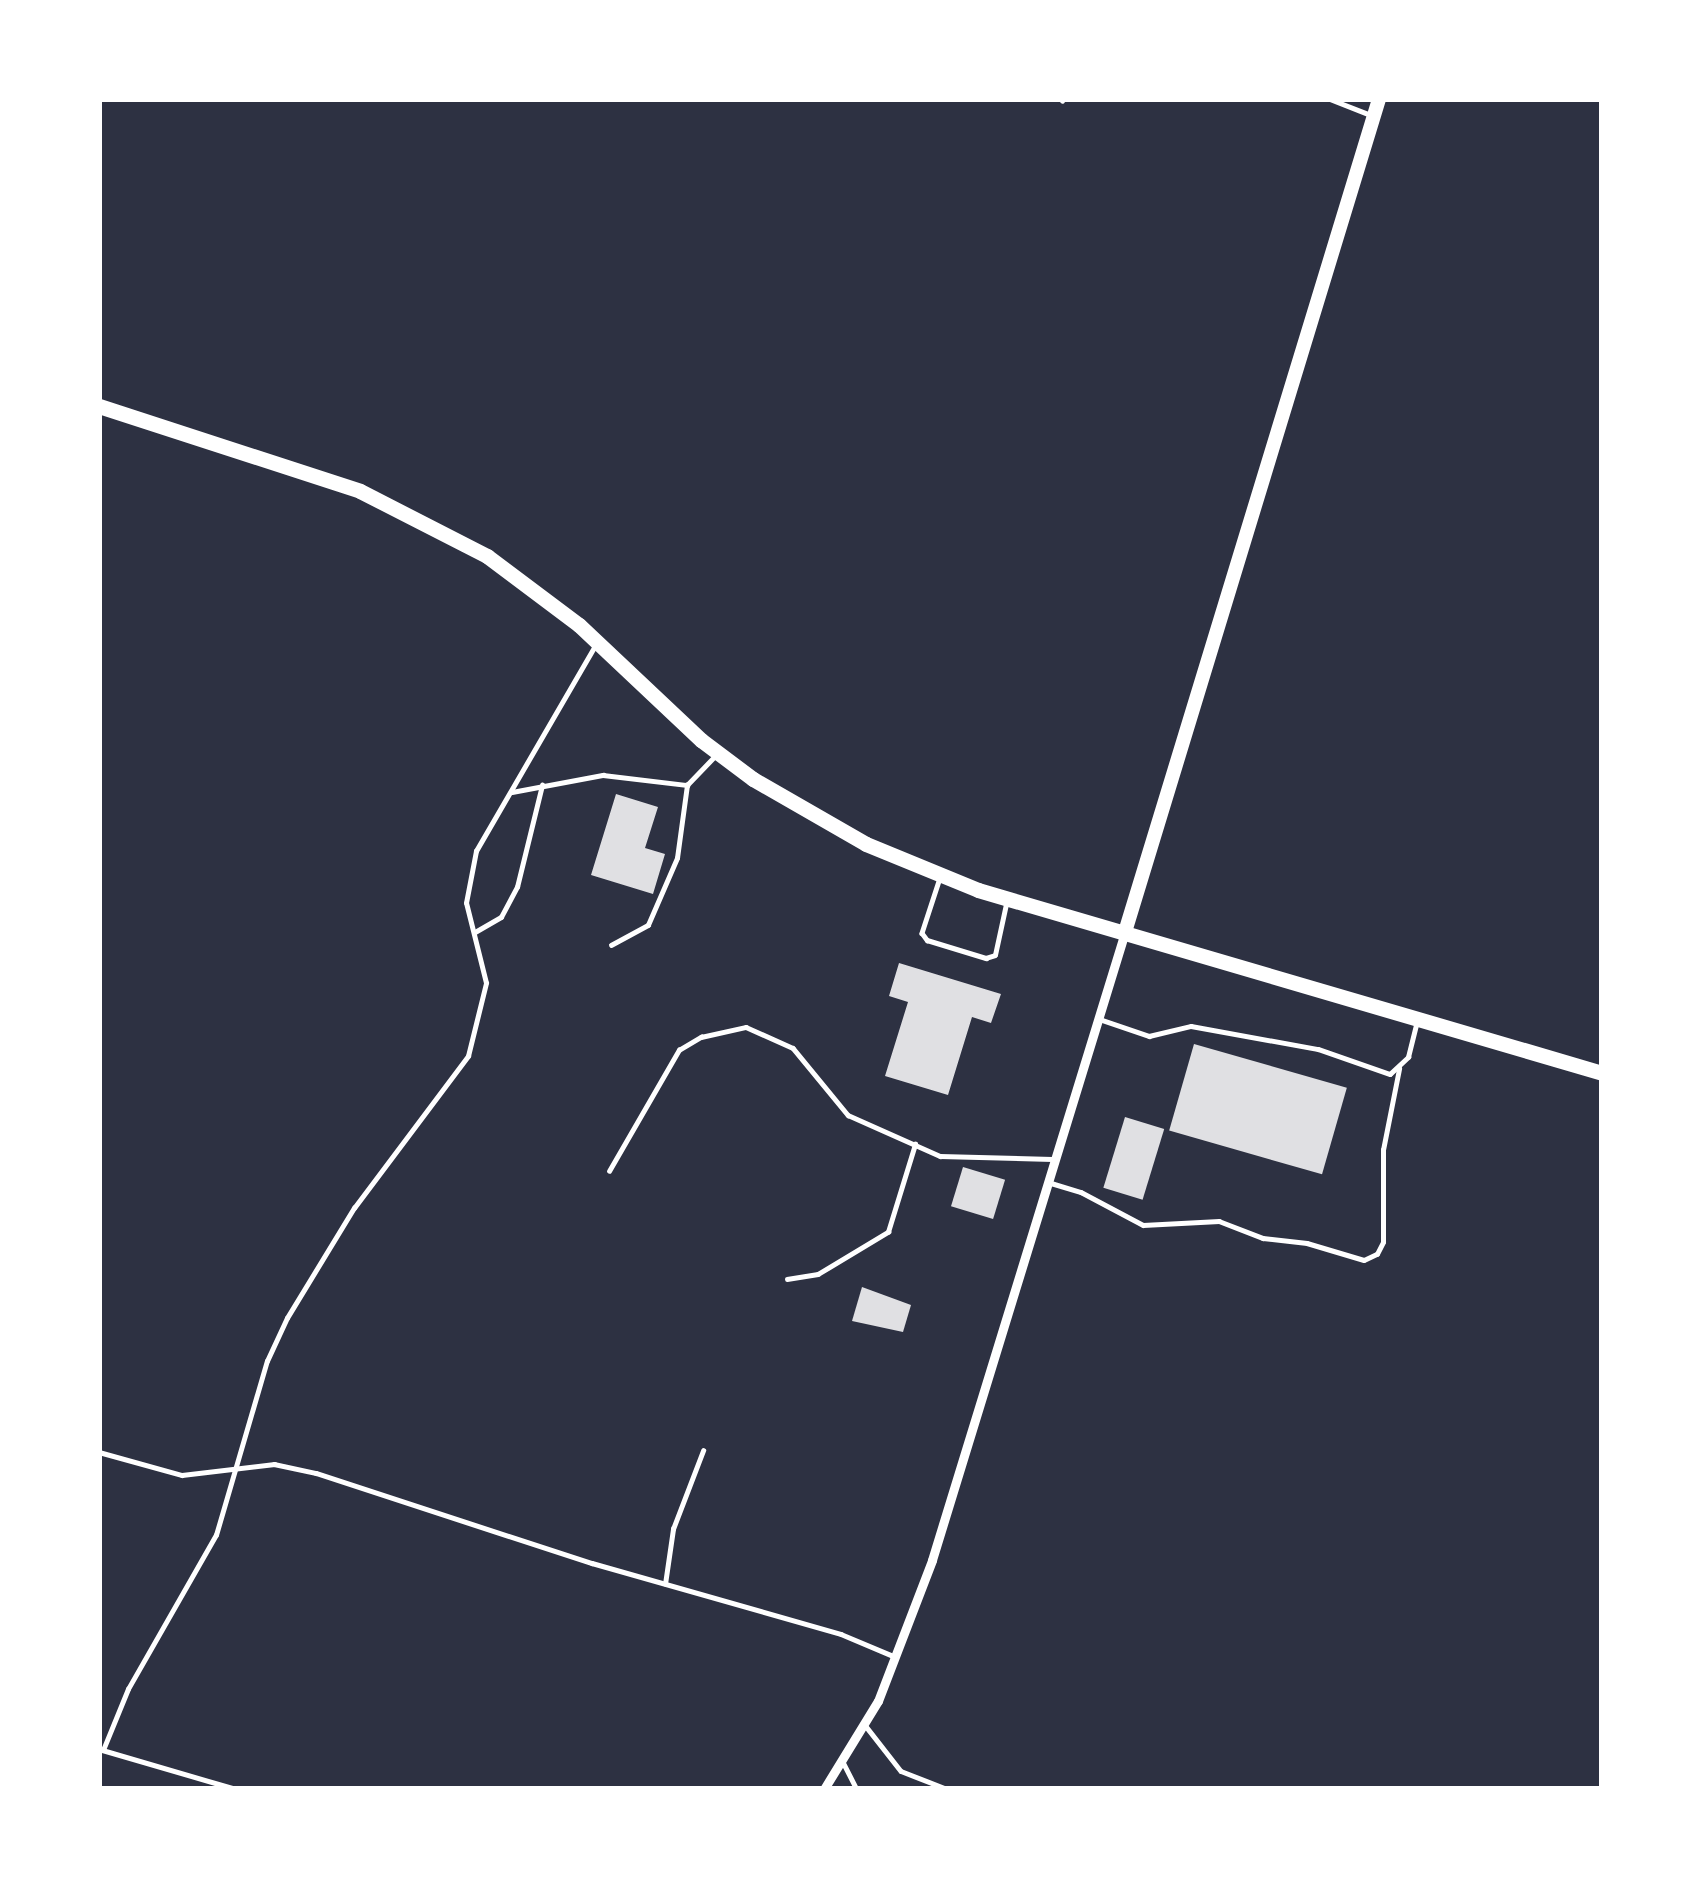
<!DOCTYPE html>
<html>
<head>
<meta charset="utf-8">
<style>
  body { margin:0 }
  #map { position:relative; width:1701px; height:1888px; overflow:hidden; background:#2d3142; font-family:Helvetica,sans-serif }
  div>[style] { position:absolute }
  .building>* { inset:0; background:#e0e0e3; transform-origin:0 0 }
  .service>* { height:4.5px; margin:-2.25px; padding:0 2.25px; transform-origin:2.25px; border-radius:2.25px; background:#fff }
  .minor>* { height:9px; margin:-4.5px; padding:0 4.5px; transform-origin:4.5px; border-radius:4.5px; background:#fff }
  .secondary>* { height:14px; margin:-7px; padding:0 7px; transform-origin:7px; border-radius:7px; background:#fff }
  .trunk>* { height:15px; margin:-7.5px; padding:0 7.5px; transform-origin:7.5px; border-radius:7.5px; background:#fff }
  span { translate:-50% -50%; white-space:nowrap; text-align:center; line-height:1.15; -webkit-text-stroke:12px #fff; paint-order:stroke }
  .frame { position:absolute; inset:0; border:102px solid #fff; pointer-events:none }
</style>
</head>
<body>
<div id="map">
  <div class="building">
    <i style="clip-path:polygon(616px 794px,658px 807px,645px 848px,665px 854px,653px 894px,591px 875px)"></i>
    <i style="clip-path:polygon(899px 963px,1001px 994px,991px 1023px,972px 1017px,948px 1095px,885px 1076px,908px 1002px,889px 996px)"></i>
    <i style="left:1194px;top:1044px;width:159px;height:90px;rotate:16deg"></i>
    <i style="left:1125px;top:1117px;width:41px;height:74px;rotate:17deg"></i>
    <i style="left:963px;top:1167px;width:44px;height:41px;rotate:17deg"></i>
    <i style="clip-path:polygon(862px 1287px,911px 1305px,903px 1332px,852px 1321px)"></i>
  </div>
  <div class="service">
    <i style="left:1330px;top:99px;width:41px;rotate:21.5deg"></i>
    <i style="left:1062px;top:101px;width:2px;rotate:-63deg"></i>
    <i style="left:512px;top:792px;width:93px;rotate:-10.6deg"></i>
    <i style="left:603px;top:775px;width:85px;rotate:6.8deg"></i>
    <i style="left:687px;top:785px;width:39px;rotate:-46deg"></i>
    <i style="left:939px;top:881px;width:55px;rotate:108.1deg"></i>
    <i style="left:922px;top:933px;width:9px;rotate:54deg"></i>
    <i style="left:927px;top:940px;width:62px;rotate:17deg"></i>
    <i style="left:986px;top:958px;width:9px;rotate:-18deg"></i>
    <i style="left:995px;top:955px;width:52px;rotate:-77.8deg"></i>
    <i style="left:475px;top:932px;width:30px;rotate:-30deg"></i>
    <i style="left:501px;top:917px;width:34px;rotate:-62deg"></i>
    <i style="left:517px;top:887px;width:105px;rotate:-76.2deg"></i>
    <i style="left:611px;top:945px;width:42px;rotate:-28.4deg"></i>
    <i style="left:648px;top:925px;width:73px;rotate:-66.6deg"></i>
    <i style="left:677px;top:858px;width:74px;rotate:-82.2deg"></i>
    <i style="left:1099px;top:1019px;width:53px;rotate:18.8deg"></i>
    <i style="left:1149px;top:1036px;width:43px;rotate:-13.4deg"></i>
    <i style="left:1191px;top:1026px;width:129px;rotate:10.3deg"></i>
    <i style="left:1318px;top:1049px;width:76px;rotate:19.1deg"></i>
    <i style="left:1390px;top:1074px;width:25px;rotate:-43deg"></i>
    <i style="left:1408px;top:1057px;width:32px;rotate:-76deg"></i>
    <i style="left:609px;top:1171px;width:140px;rotate:-60deg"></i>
    <i style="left:679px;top:1050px;width:26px;rotate:-31deg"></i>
    <i style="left:701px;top:1037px;width:46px;rotate:-12.5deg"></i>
    <i style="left:746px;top:1027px;width:51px;rotate:24.1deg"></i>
    <i style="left:793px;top:1048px;width:87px;rotate:50.6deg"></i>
    <i style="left:848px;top:1115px;width:101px;rotate:24deg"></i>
    <i style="left:940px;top:1156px;width:112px;rotate:1.5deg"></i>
    <i style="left:1051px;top:1183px;width:31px;rotate:17deg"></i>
    <i style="left:1081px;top:1192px;width:70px;rotate:28deg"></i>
    <i style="left:1143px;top:1225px;width:76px;rotate:-3deg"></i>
    <i style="left:1219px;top:1221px;width:47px;rotate:21.1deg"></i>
    <i style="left:1263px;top:1238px;width:44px;rotate:6.5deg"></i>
    <i style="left:1307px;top:1243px;width:59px;rotate:16.6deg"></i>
    <i style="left:1364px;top:1260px;width:14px;rotate:-25deg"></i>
    <i style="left:1377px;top:1254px;width:13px;rotate:-63deg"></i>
    <i style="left:1383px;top:1242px;width:92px;rotate:-90deg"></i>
    <i style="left:1383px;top:1150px;width:83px;rotate:-78.8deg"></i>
    <i style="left:787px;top:1279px;width:31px;rotate:-9deg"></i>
    <i style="left:818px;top:1274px;width:82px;rotate:-31deg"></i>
    <i style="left:888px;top:1232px;width:92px;rotate:-72.9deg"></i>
    <i style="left:99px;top:1452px;width:86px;rotate:15.5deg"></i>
    <i style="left:182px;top:1475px;width:93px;rotate:-6.8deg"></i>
    <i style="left:274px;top:1464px;width:43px;rotate:12.1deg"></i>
    <i style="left:316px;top:1473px;width:290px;rotate:18.1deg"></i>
    <i style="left:592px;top:1563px;width:259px;rotate:15.9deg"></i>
    <i style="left:841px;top:1634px;width:54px;rotate:22.8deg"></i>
    <i style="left:665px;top:1584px;width:56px;rotate:-81.7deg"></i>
    <i style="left:673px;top:1529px;width:84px;rotate:-69deg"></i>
    <i style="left:865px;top:1725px;width:58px;rotate:52deg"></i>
    <i style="left:901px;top:1771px;width:49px;rotate:21.4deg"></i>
    <i style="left:99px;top:1749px;width:143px;rotate:16.3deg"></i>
    <i style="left:103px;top:1750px;width:66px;rotate:-67.7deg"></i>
    <i style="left:128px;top:1689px;width:177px;rotate:-60.3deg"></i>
    <i style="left:216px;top:1535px;width:181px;rotate:-73.7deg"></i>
    <i style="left:267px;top:1361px;width:47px;rotate:-65.1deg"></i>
    <i style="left:287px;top:1318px;width:129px;rotate:-58.7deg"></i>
    <i style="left:354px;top:1208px;width:190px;rotate:-53.1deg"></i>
    <i style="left:468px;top:1056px;width:75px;rotate:-76.1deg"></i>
    <i style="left:486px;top:983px;width:82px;rotate:-104deg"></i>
    <i style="left:466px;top:903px;width:53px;rotate:-79.1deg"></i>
    <i style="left:476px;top:851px;width:239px;rotate:-59.9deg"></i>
    <i style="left:843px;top:1762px;width:30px;rotate:63deg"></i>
  </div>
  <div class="minor">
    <i style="left:824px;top:1789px;width:103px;rotate:-58.5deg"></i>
    <i style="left:878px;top:1701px;width:151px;rotate:-69deg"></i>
    <i style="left:932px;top:1560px;width:657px;rotate:-72.92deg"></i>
  </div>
  <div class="secondary">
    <i style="left:1125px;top:932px;width:871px;rotate:-73.04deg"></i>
  </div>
  <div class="trunk">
    <i style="left:99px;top:406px;width:274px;rotate:18deg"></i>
    <i style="left:360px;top:491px;width:143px;rotate:27.1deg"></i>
    <i style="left:487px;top:556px;width:115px;rotate:36.9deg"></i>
    <i style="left:579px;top:625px;width:168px;rotate:43.3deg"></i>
    <i style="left:701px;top:740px;width:65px;rotate:36.9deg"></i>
    <i style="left:753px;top:779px;width:130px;rotate:29.9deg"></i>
    <i style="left:866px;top:844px;width:121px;rotate:22.3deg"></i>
    <i style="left:978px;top:890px;width:650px;rotate:16.34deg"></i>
  </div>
  <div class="frame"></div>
</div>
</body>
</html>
